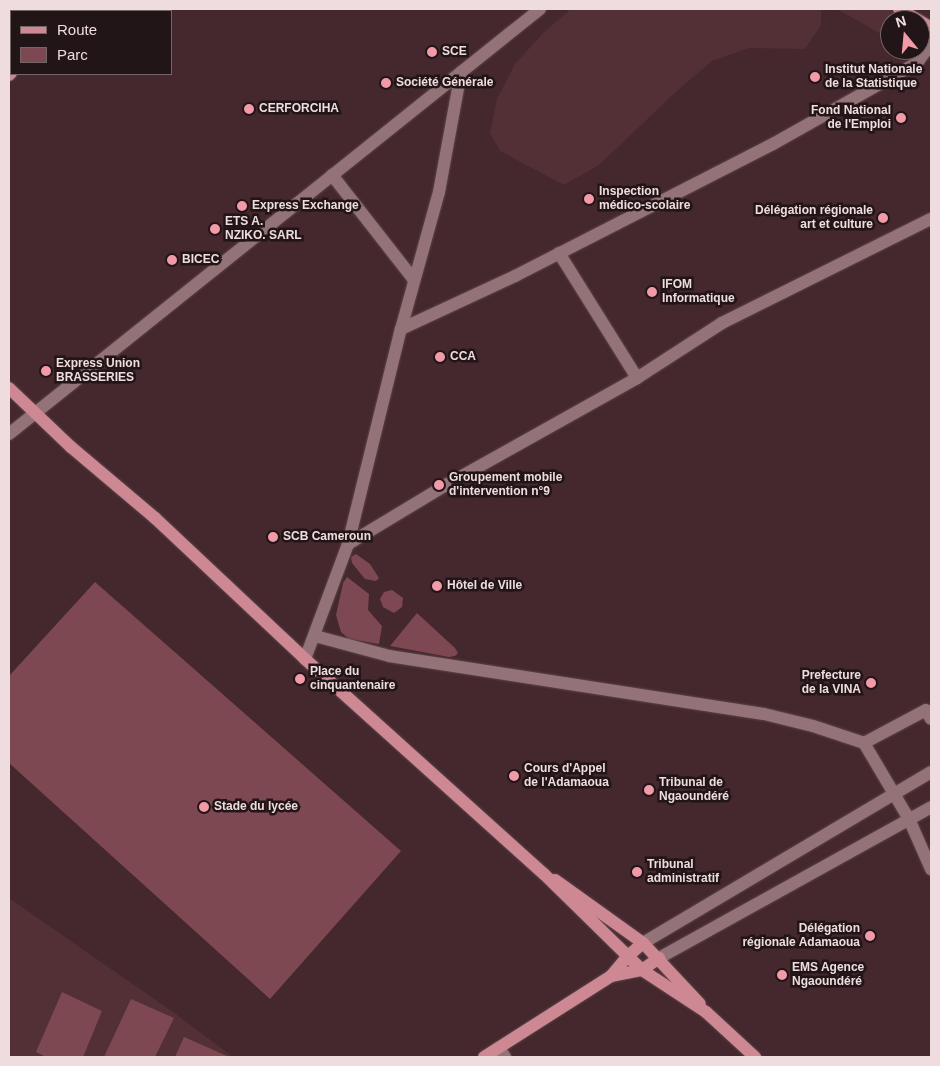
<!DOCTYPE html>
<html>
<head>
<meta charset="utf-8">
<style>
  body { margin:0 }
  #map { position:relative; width:940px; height:1066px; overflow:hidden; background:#44282d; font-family:Arial,sans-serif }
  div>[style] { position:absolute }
  .built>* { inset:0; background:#533036 }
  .green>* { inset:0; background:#7d4852 }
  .roads { filter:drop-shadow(0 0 1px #5d4549) drop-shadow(0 0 1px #5d4549) }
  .minor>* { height:12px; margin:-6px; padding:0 6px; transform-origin:6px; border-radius:6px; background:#947378 }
  .major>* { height:12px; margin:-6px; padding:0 6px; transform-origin:6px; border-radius:6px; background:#ce8894 }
  .dots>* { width:14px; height:14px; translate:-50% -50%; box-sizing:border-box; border:2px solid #221517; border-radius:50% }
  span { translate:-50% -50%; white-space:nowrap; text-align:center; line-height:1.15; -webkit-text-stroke:5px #221517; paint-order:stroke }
  .poi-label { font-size:12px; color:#efdcde; font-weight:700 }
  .left { translate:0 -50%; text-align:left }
  .right { translate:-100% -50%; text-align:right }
  .frame { position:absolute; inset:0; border:10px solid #efdcde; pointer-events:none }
  .legend { position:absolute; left:10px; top:10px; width:162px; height:65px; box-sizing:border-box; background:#221517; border:1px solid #746567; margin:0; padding:6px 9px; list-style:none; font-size:15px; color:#efdcde }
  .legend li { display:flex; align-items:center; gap:10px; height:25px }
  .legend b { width:25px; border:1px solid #746567 }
  .north { position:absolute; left:880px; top:10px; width:50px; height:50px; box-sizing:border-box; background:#221517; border:1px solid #746567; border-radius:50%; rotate:343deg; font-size:14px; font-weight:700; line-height:20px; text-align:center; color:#efdcde }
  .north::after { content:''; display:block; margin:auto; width:18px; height:22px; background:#f39aa9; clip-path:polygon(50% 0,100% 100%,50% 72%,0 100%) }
</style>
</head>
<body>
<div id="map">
  <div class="built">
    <i style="clip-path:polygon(571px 9px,821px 9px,821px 25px,805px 49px,749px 48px,712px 61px,679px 89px,599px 165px,564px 185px,500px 151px,490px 133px,497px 99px,515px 64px,543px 33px)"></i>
    <i style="clip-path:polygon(837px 9px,889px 9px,908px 20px,890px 20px,890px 39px)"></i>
    <i style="clip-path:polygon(9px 898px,173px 1012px,233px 1057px,9px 1057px)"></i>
  </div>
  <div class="green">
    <i style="clip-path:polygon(356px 554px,370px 564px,379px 578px,376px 581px,365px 579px,352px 563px,351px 557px)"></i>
    <i style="clip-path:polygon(347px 577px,369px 594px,368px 610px,382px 626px,379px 644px,349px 639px,341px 632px,336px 615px,343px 583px)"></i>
    <i style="clip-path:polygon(95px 582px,401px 851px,270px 999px,9px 763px,9px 676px)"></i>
    <i style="clip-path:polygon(392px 590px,403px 598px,402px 607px,394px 613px,383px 607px,380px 599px,384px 592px)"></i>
    <i style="clip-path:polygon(417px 613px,455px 648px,458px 653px,455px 656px,449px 657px,390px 646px)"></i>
    <i style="clip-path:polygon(62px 992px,102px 1011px,83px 1057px,46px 1057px,36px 1052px)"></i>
    <i style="clip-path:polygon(131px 999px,174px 1018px,155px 1057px,104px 1057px)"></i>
    <i style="clip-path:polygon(184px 1037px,227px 1056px,175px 1057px)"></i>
  </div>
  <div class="roads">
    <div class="minor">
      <i style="left:332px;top:175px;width:133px;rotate:52deg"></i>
      <i style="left:559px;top:253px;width:147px;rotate:58deg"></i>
      <i style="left:401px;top:329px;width:126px;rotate:-24.9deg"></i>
      <i style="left:515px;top:276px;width:290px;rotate:-27.1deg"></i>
      <i style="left:773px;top:144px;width:165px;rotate:-29.4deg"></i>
      <i style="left:917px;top:63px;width:24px;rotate:-54deg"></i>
      <i style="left:9px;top:434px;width:680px;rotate:-38.67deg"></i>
      <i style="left:348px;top:544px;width:112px;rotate:-31.1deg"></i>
      <i style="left:444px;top:486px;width:221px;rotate:-29.2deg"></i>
      <i style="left:637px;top:378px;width:101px;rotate:-32.9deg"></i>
      <i style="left:722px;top:323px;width:233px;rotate:-26.5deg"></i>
      <i style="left:315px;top:636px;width:77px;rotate:15.1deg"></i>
      <i style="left:389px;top:656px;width:379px;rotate:8.8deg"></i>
      <i style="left:764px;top:714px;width:50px;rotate:13.8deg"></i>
      <i style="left:813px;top:726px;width:54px;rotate:18.4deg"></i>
      <i style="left:864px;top:743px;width:88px;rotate:59.4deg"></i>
      <i style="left:909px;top:819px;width:55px;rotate:66.3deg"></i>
      <i style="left:305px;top:659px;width:123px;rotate:-69.5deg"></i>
      <i style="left:348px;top:544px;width:221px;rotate:-76.2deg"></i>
      <i style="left:401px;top:329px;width:142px;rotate:-74.5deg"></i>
      <i style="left:439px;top:192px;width:122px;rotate:-79.6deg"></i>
      <i style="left:864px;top:743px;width:70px;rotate:-28deg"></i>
      <i style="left:926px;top:710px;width:10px;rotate:61deg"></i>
      <i style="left:643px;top:943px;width:335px;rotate:-30.7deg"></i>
      <i style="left:659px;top:958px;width:311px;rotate:-29deg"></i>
      <i style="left:499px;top:1048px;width:11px;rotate:56deg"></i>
    </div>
    <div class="major">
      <i style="left:899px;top:9px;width:22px;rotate:30deg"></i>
      <i style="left:86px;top:11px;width:4px;rotate:-34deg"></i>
      <i style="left:920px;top:21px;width:13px;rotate:32deg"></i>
      <i style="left:9px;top:75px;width:3px;rotate:-45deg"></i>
      <i style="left:9px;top:388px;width:86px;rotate:43.6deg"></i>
      <i style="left:71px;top:447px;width:110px;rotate:40.2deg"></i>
      <i style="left:155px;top:518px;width:206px;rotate:43.2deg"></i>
      <i style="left:305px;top:659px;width:321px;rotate:42deg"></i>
      <i style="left:544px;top:874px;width:137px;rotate:44.4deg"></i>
      <i style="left:642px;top:970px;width:77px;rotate:33.3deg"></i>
      <i style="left:706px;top:1012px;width:67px;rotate:42.6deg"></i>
      <i style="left:555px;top:880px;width:108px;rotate:35.6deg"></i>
      <i style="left:643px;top:943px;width:83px;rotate:46.9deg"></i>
      <i style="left:611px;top:976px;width:32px;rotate:-11deg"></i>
      <i style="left:642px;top:970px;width:21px;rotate:-35deg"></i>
      <i style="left:484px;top:1057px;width:151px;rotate:-32.5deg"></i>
      <i style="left:611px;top:976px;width:26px;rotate:-50deg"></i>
      <i style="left:628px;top:956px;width:20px;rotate:-41deg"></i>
    </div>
  </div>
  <div class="dots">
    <i style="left:432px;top:52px;background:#f39aa9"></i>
    <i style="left:815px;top:77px;background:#f39aa9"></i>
    <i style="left:386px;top:83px;background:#f39aa9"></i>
    <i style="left:249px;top:109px;background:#f39aa9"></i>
    <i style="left:901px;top:118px;background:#f39aa9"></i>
    <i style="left:589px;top:199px;background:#f39aa9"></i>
    <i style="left:242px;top:206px;background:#f39aa9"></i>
    <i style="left:883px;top:218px;background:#f39aa9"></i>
    <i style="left:215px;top:229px;background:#f39aa9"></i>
    <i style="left:172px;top:260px;background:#f39aa9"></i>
    <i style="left:652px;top:292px;background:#f39aa9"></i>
    <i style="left:440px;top:357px;background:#f39aa9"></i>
    <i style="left:46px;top:371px;background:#f39aa9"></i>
    <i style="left:439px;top:485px;background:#f39aa9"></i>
    <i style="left:273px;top:537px;background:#f39aa9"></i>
    <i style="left:437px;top:586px;background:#f39aa9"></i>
    <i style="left:300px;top:679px;background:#f39aa9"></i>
    <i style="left:871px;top:683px;background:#f39aa9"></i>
    <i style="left:514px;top:776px;background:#f39aa9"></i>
    <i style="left:649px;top:790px;background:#f39aa9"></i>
    <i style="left:204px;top:807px;background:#f39aa9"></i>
    <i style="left:637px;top:872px;background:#f39aa9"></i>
    <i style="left:870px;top:936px;background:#f39aa9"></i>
    <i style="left:782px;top:975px;background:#f39aa9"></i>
  </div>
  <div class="poi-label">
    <span class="left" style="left:442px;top:52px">SCE</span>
    <span class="left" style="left:825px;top:77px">Institut Nationale<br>de la Statistique</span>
    <span class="left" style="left:396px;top:83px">Société Générale</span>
    <span class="left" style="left:259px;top:109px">CERFORCIHA</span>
    <span class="right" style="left:891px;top:118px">Fond National<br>de l'Emploi</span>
    <span class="left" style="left:599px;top:199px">Inspection<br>médico-scolaire</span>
    <span class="left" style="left:252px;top:206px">Express Exchange</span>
    <span class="right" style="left:873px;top:218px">Délégation régionale<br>art et culture</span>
    <span class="left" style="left:225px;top:229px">ETS A.<br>NZIKO. SARL</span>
    <span class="left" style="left:182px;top:260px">BICEC</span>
    <span class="left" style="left:662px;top:292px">IFOM<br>Informatique</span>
    <span class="left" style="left:450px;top:357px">CCA</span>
    <span class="left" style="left:56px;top:371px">Express Union<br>BRASSERIES</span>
    <span class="left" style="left:449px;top:485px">Groupement mobile<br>d'intervention n°9</span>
    <span class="left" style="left:283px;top:537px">SCB Cameroun</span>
    <span class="left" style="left:447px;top:586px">Hôtel de Ville</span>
    <span class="left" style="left:310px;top:679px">Place du<br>cinquantenaire</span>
    <span class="right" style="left:861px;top:683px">Prefecture<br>de la VINA</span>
    <span class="left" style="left:524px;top:776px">Cours d'Appel<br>de l'Adamaoua</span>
    <span class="left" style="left:659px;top:790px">Tribunal de<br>Ngaoundéré</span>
    <span class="left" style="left:214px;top:807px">Stade du lycée</span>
    <span class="left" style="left:647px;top:872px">Tribunal<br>administratif</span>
    <span class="right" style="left:860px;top:936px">Délégation<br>régionale Adamaoua</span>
    <span class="left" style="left:792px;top:975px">EMS Agence<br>Ngaoundéré</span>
  </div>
  <div class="frame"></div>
  <ul class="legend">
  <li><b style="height:6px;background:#ce8894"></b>Route</li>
  <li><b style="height:14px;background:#7d4852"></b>Parc</li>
  </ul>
  <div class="north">N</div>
</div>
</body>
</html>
